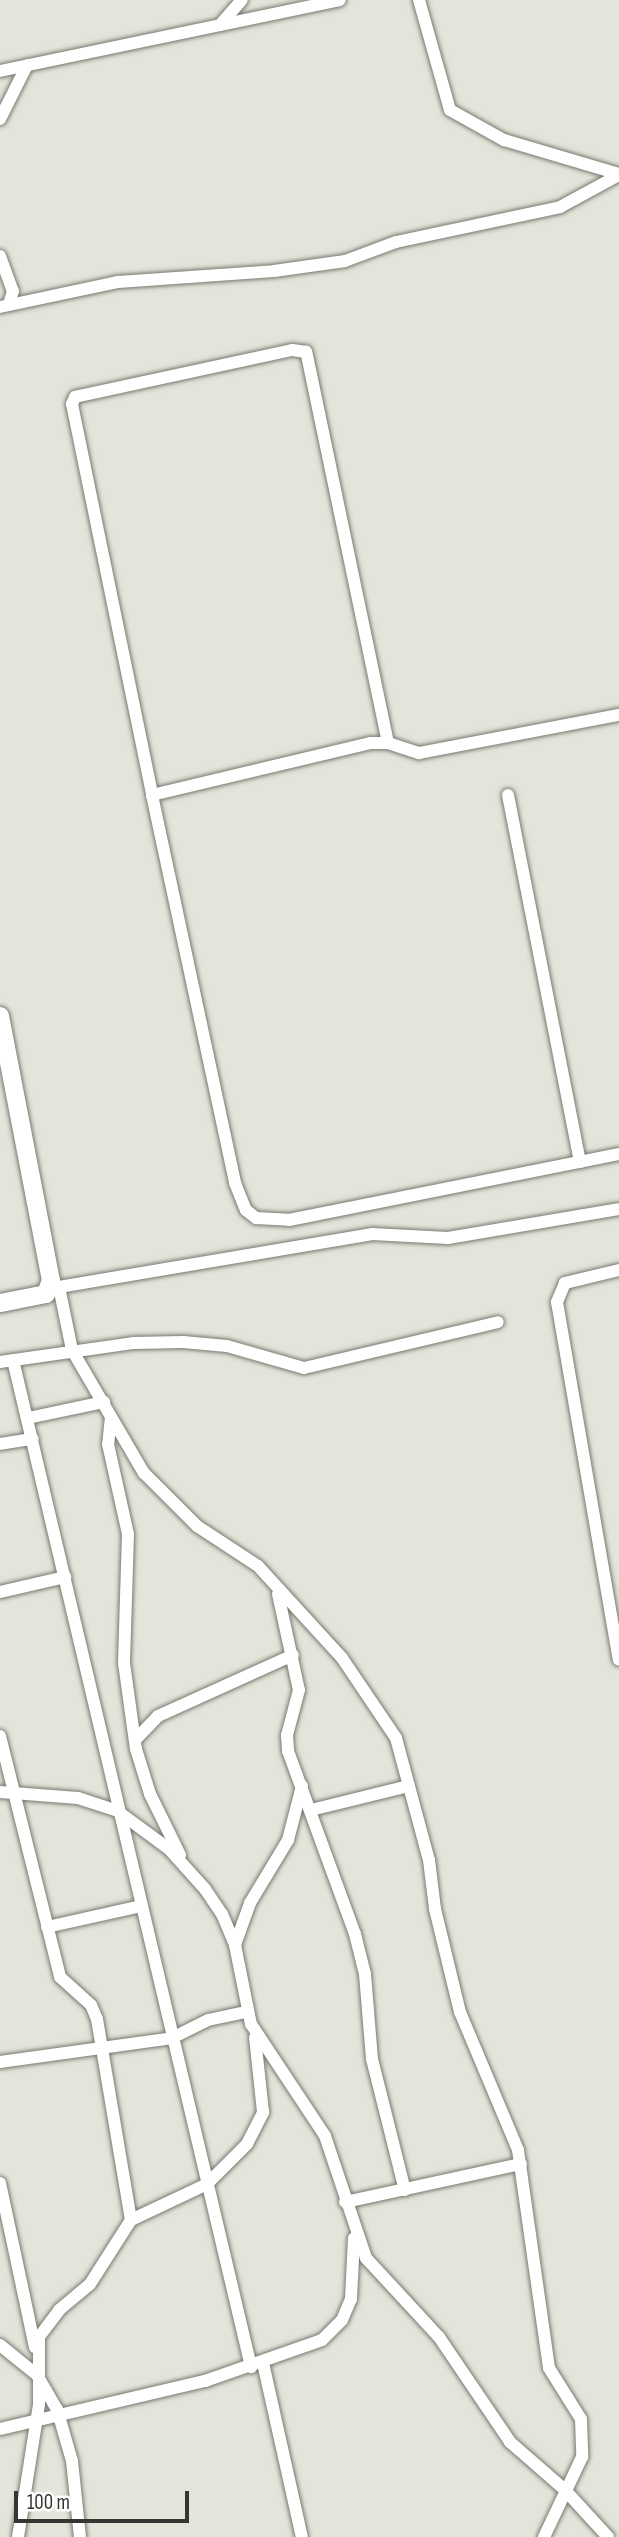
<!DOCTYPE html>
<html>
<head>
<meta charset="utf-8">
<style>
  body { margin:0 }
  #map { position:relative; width:619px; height:2537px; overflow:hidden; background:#e2e5d9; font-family:"Sofia Sans Condensed",sans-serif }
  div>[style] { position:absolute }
  .roads { filter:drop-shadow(0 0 2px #777a6f) drop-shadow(0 0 2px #777a6f) }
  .street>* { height:12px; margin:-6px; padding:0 6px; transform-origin:6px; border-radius:6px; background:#fff }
  .secondary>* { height:18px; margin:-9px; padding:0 9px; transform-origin:9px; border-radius:9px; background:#fff }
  span { translate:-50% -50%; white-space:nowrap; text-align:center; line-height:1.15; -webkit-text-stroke:7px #fff; paint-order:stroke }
  .scale { position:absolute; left:14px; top:2491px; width:175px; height:32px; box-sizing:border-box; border:4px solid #343631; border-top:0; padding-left:9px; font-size:21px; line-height:24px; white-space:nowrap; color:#343631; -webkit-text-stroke:5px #fff; paint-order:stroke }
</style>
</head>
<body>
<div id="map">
  <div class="roads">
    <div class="street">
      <i style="left:419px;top:0;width:114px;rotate:74.3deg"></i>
      <i style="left:450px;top:110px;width:62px;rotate:29.1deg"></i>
      <i style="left:504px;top:140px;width:120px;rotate:16.5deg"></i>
      <i style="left:220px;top:25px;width:33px;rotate:-49deg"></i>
      <i style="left:0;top:71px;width:347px;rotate:-11.8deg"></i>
      <i style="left:0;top:119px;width:60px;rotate:-63.4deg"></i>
      <i style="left:0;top:256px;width:37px;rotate:70deg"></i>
      <i style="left:13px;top:291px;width:14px;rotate:107deg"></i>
      <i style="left:0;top:307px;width:121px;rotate:-12deg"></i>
      <i style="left:118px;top:282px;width:156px;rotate:-4deg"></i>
      <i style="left:274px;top:271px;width:72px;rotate:-8deg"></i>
      <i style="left:345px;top:261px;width:54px;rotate:-20.4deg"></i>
      <i style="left:396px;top:242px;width:168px;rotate:-12deg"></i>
      <i style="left:560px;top:207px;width:67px;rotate:-28.5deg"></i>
      <i style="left:388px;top:743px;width:400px;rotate:-101.8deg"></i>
      <i style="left:306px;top:352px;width:14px;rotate:-172deg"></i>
      <i style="left:292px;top:350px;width:222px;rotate:167.8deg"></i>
      <i style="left:75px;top:397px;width:8px;rotate:113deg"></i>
      <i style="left:72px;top:404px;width:399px;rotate:78.4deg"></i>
      <i style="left:152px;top:795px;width:397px;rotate:77.9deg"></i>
      <i style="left:235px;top:1183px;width:29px;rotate:68deg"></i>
      <i style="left:246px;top:1210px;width:13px;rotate:39deg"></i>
      <i style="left:256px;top:1218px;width:33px;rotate:3deg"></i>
      <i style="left:289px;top:1220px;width:337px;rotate:-11.3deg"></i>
      <i style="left:152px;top:795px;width:224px;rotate:-13.4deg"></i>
      <i style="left:370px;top:743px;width:18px"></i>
      <i style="left:388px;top:743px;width:33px;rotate:18deg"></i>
      <i style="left:419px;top:753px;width:204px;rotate:-10.8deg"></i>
      <i style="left:508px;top:795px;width:374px;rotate:78.9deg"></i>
      <i style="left:619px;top:1270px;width:56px;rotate:166.5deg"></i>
      <i style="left:565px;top:1283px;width:21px;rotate:113deg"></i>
      <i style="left:557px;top:1302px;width:363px;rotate:80.2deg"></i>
      <i style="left:59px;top:1287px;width:64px;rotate:78.3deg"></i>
      <i style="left:72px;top:1350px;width:143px;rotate:59.7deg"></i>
      <i style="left:144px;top:1473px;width:75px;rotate:45deg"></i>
      <i style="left:197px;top:1526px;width:73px;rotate:33.3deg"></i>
      <i style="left:258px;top:1566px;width:125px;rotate:47.6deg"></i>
      <i style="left:342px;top:1658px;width:97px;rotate:56deg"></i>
      <i style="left:396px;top:1738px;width:126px;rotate:74.9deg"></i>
      <i style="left:429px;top:1860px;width:49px;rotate:83deg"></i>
      <i style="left:435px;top:1909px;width:106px;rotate:76.4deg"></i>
      <i style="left:460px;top:2012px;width:150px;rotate:67.2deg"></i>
      <i style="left:518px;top:2150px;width:220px;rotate:81.9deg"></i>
      <i style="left:549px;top:2368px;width:60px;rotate:57.9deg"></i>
      <i style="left:581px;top:2419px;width:38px;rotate:88deg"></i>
      <i style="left:582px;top:2457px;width:89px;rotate:115.4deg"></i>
      <i style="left:53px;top:1288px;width:324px;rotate:-9.6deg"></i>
      <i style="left:372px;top:1234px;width:76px;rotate:3deg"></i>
      <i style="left:448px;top:1238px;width:173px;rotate:-9.6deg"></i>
      <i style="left:13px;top:1360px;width:1035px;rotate:76.7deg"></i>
      <i style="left:0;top:1362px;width:134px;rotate:-8.1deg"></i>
      <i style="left:133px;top:1343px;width:50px;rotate:-1.1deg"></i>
      <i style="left:183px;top:1342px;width:44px;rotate:5.2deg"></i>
      <i style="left:227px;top:1346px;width:80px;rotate:15.9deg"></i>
      <i style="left:304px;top:1368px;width:199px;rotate:-13.3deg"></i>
      <i style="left:111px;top:1417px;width:27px;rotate:96deg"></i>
      <i style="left:108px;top:1444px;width:92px;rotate:77.5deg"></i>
      <i style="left:128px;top:1534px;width:129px;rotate:91.8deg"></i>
      <i style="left:124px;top:1663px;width:87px;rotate:82.1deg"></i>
      <i style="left:136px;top:1749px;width:47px;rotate:72.7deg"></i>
      <i style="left:150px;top:1794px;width:68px;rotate:63.8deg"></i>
      <i style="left:28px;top:1418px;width:78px;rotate:-11.9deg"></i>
      <i style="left:0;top:1444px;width:33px;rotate:-9deg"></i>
      <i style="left:0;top:1592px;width:67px;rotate:-13deg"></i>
      <i style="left:278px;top:1594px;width:98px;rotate:77.7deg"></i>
      <i style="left:299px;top:1690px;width:47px;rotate:104.9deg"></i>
      <i style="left:287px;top:1735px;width:16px;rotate:86deg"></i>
      <i style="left:288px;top:1751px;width:195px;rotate:69.9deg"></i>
      <i style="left:355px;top:1934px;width:41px;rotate:76deg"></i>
      <i style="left:365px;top:1974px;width:85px;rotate:85.3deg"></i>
      <i style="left:372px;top:2059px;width:135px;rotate:75.9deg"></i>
      <i style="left:0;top:1736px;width:248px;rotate:76deg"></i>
      <i style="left:60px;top:1977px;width:42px;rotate:42.1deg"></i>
      <i style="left:91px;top:2005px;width:15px;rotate:67deg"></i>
      <i style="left:97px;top:2019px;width:204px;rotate:80.4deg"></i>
      <i style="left:135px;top:1740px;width:33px;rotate:-46deg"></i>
      <i style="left:158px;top:1716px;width:148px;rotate:-24.3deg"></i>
      <i style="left:0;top:1792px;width:78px;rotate:4.4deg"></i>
      <i style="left:78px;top:1798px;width:40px;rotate:18deg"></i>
      <i style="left:116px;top:1810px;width:66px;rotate:36.3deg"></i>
      <i style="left:169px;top:1849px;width:54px;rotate:48deg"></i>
      <i style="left:205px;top:1889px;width:30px;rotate:56deg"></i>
      <i style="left:222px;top:1914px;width:34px;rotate:67deg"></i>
      <i style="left:235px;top:1945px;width:81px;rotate:78.6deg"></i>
      <i style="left:251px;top:2024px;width:134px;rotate:56.5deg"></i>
      <i style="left:325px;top:2136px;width:129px;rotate:71.4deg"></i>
      <i style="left:366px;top:2258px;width:108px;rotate:47.3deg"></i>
      <i style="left:439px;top:2337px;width:127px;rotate:55.9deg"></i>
      <i style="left:510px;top:2442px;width:73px;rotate:41.1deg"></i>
      <i style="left:565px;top:2490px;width:64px;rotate:47.5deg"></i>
      <i style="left:311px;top:1810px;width:101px;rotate:-13.8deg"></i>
      <i style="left:47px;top:1927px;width:96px;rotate:-12.6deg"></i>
      <i style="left:235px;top:1945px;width:45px;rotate:-70.3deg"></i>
      <i style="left:250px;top:1903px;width:74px;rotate:-58.9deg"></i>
      <i style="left:288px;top:1840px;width:56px;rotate:-75.5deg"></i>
      <i style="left:0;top:2062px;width:174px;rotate:-7.9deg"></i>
      <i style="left:172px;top:2038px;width:40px;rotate:-26.6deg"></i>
      <i style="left:208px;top:2020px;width:39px;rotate:-12deg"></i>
      <i style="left:0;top:2183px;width:168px;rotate:78deg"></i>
      <i style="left:345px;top:2202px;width:180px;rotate:-12.2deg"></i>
      <i style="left:0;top:2345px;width:48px;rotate:39deg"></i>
      <i style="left:37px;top:2375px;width:39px;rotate:60deg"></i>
      <i style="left:57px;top:2409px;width:54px;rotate:73.9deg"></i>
      <i style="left:72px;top:2461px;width:76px;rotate:84deg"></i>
      <i style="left:263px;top:2363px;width:178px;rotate:77.4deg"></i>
      <i style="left:0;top:2429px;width:211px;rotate:-13.2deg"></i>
      <i style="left:205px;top:2381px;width:124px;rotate:-19.3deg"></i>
      <i style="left:322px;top:2340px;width:28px;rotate:-45deg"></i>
      <i style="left:342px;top:2320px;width:23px;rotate:-67deg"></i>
      <i style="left:351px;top:2299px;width:61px;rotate:-87.2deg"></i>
      <i style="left:18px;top:2537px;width:135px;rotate:-81deg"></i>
      <i style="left:39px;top:2404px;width:67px;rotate:-90deg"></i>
      <i style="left:39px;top:2337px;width:34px;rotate:-53deg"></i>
      <i style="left:59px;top:2310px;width:40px;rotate:-40deg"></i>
      <i style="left:90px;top:2284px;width:76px;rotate:-57.4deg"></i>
      <i style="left:131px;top:2220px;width:84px;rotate:-25.3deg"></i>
      <i style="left:207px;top:2184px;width:57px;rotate:-45deg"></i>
      <i style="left:247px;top:2144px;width:36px;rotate:-63deg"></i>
      <i style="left:263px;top:2112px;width:75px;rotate:-96.1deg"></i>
    </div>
    <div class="secondary">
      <i style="left:0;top:1016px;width:269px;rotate:79.1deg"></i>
      <i style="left:51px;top:1280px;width:15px;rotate:110deg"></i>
      <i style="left:46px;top:1294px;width:47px;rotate:168.9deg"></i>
    </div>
  </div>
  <div class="scale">100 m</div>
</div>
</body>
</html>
